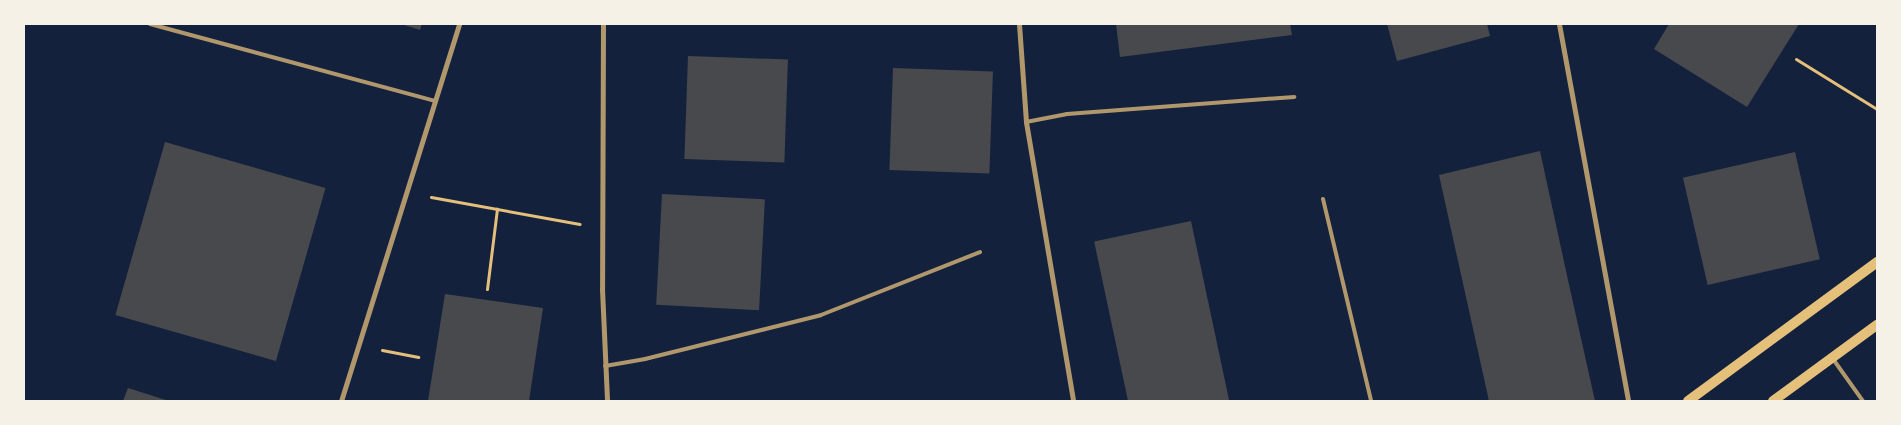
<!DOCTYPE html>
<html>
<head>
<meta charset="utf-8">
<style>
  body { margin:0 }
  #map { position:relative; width:1901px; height:425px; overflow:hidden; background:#14213d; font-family:Barlow,sans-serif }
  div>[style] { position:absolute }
  .building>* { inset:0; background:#48494c; transform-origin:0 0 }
  .path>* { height:3px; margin:-1.5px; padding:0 1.5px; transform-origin:1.5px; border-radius:1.5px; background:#e5c07b }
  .service>* { height:4px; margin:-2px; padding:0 2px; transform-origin:2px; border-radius:2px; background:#b1986c }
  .minor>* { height:5px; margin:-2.5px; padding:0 2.5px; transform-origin:2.5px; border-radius:2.5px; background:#b1986c }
  .secondary>* { height:10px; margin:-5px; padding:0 5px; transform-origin:5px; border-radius:5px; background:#e5c07b }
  span { translate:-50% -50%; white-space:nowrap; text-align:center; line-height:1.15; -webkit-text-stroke:4px #f6f1e7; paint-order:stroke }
  .frame { position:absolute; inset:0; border:25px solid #f6f1e7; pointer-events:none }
</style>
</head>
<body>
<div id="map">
  <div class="building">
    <i style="clip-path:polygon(401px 24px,422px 24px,420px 30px)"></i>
    <i style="clip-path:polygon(1116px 24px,1290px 24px,1292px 35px,1120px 57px)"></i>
    <i style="clip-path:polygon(1387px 24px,1487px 24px,1490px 36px,1397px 61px)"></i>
    <i style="clip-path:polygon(1669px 24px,1799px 24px,1747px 107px,1654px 49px)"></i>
    <i style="left:688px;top:56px;width:100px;height:103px;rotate:2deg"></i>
    <i style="left:893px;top:68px;width:100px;height:102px;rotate:2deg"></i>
    <i style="left:165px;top:142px;width:167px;height:180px;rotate:16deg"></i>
    <i style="clip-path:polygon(1540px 151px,1568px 280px,1595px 401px,1489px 401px,1439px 175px)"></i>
    <i style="left:1795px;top:152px;width:110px;height:115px;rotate:77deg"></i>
    <i style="left:662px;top:194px;width:103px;height:111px;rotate:3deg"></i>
    <i style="left:1191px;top:221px;width:184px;height:99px;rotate:78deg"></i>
    <i style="clip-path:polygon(445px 294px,543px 308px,529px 401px,428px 401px)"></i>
    <i style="clip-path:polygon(128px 388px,169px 401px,123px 401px)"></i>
  </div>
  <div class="path">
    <i style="left:1796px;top:59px;width:95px;rotate:31.7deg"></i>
    <i style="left:431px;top:197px;width:151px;rotate:10.3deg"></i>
    <i style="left:487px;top:289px;width:81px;rotate:-82.9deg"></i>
    <i style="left:382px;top:350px;width:37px;rotate:11deg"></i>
  </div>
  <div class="service">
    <i style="left:150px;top:24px;width:295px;rotate:15.1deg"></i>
    <i style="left:1026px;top:122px;width:42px;rotate:-11deg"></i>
    <i style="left:1067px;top:114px;width:228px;rotate:-4.3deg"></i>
    <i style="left:1323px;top:199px;width:208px;rotate:76.6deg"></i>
    <i style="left:1833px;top:359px;width:52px;rotate:54.5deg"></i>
    <i style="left:605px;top:366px;width:41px;rotate:-9.9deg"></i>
    <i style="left:645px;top:359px;width:181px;rotate:-14deg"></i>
    <i style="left:821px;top:315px;width:171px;rotate:-21.6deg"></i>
  </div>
  <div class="minor">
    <i style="left:603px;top:24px;width:265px;rotate:90.2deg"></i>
    <i style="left:602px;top:289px;width:112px;rotate:87.4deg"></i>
    <i style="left:1019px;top:24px;width:98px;rotate:85.9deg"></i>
    <i style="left:1026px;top:122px;width:283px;rotate:80.4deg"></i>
    <i style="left:1559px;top:24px;width:383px;rotate:79.6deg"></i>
    <i style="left:341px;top:401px;width:395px;rotate:-72.6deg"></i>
  </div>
  <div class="secondary">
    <i style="left:1688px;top:401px;width:235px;rotate:-36.3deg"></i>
    <i style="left:1773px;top:401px;width:129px;rotate:-36.2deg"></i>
  </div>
  <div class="frame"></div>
</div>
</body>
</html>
